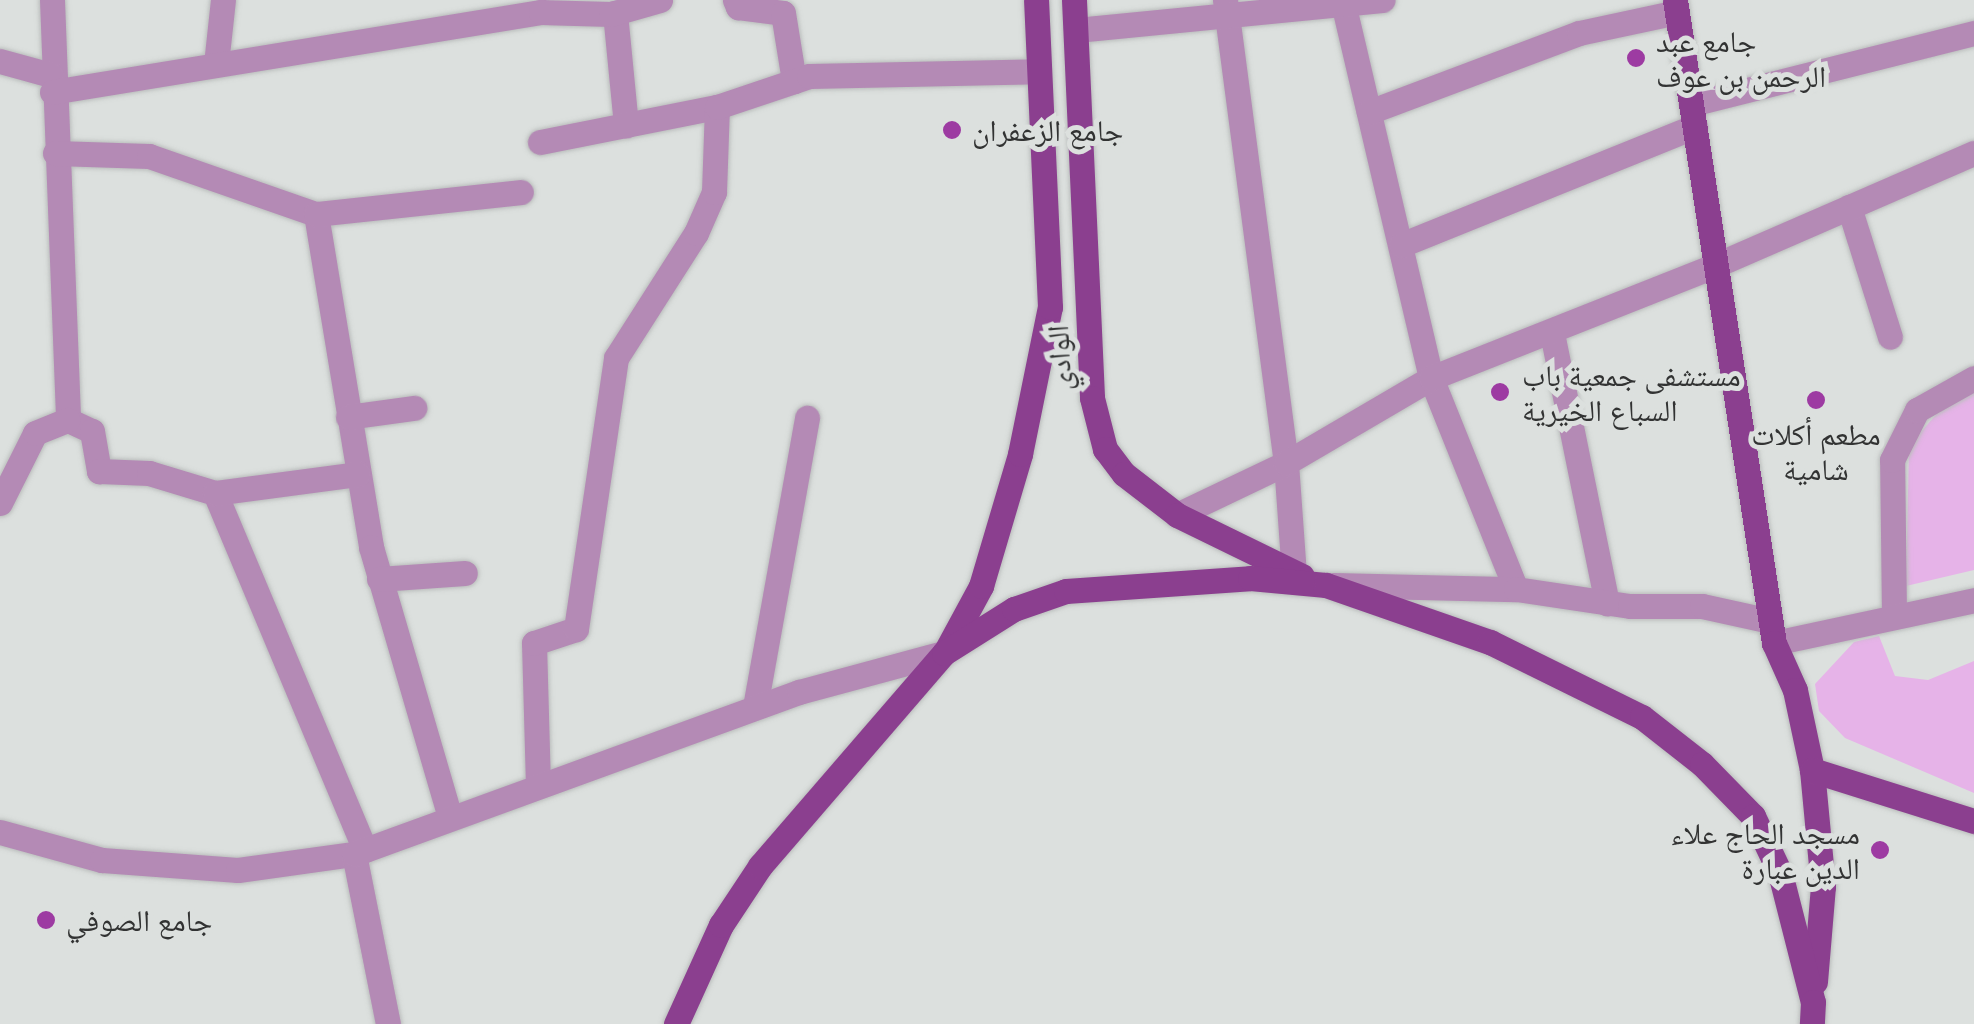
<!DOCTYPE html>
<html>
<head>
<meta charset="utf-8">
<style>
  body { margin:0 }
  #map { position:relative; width:1974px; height:1024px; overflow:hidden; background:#dce0de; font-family:"Golos Text","Noto Naskh Arabic",sans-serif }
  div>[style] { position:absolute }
  .green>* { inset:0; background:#e6b3e8 }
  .roads { filter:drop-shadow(0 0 2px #babdbc) drop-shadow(0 0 2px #babdbc) }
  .minor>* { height:25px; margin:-12.5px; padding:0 12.5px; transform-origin:12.5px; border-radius:12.5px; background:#b48ab5 }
  .major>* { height:25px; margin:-12.5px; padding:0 12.5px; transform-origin:12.5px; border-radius:12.5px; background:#8b3f8f }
  .dots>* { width:28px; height:28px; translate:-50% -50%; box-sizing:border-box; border:5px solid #dce0de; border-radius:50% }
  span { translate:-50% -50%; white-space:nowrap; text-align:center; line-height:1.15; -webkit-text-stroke:10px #dce0de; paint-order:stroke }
  .poi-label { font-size:30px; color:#323333 }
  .left { translate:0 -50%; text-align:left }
  .right { translate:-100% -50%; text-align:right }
  .street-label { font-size:30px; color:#323333 }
</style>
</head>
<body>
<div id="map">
  <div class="green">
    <i style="clip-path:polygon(1974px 392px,1974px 570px,1906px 586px,1909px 446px,1939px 411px)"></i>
    <i style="clip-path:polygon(1974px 628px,1974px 793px,1845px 738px,1819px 711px,1815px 684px,1854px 642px,1879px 636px,1895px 676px,1928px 680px,1974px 661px)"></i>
  </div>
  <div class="roads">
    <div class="minor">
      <i style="left:52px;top:0;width:420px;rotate:87.8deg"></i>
      <i style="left:68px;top:420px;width:26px;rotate:25deg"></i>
      <i style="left:92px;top:431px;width:41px;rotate:80.1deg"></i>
      <i style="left:99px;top:471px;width:50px;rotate:2.3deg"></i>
      <i style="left:149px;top:473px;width:69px;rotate:16.9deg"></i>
      <i style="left:215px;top:493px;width:387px;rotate:67.2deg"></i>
      <i style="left:735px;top:0;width:8px;rotate:67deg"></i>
      <i style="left:738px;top:7px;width:45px;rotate:7.6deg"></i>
      <i style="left:783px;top:13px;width:69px;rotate:80.8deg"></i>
      <i style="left:1225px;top:0;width:467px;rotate:82.5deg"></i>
      <i style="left:1286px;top:463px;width:111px;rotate:85.9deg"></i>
      <i style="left:1344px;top:7px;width:381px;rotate:76.8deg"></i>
      <i style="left:1431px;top:378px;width:227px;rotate:68.1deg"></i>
      <i style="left:615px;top:13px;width:113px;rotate:84.4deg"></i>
      <i style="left:1076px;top:30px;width:308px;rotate:-5.6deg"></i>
      <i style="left:0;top:61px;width:53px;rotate:15.4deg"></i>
      <i style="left:216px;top:64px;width:64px;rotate:-83.8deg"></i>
      <i style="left:52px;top:92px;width:496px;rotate:-9.3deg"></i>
      <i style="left:541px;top:12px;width:70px;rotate:1.6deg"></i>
      <i style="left:611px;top:14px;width:51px;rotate:-15.9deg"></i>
      <i style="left:1691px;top:104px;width:292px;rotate:-14.1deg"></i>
      <i style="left:1369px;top:112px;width:224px;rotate:-20.6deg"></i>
      <i style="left:1579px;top:33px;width:100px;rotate:-12.1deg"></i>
      <i style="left:540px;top:142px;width:180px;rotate:-11.2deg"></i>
      <i style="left:55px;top:153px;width:94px;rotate:1.8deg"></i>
      <i style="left:149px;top:156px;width:177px;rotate:19.2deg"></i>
      <i style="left:316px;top:214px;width:338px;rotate:80.6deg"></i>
      <i style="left:371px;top:547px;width:282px;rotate:73.7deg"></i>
      <i style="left:1849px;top:207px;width:136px;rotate:72.5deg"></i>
      <i style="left:316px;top:214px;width:206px;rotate:-6.1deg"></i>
      <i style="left:1401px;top:245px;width:317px;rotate:-22deg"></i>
      <i style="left:1552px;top:333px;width:276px;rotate:78.5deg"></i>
      <i style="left:348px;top:417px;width:67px;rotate:-7.8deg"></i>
      <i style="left:215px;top:493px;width:144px;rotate:-7.6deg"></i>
      <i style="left:0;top:503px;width:78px;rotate:-63.4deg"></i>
      <i style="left:35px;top:433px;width:35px;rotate:-22deg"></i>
      <i style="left:1177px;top:515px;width:121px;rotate:-25.5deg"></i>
      <i style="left:1286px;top:463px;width:168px;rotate:-30.4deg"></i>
      <i style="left:1431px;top:378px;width:307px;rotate:-21.6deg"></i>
      <i style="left:1716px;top:265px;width:281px;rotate:-23.5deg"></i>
      <i style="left:379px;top:579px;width:86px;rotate:-4deg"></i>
      <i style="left:1333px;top:585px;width:183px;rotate:1.3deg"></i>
      <i style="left:1516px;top:589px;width:115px;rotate:8.5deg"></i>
      <i style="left:1630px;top:606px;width:72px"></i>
      <i style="left:1702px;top:606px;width:70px;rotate:12.4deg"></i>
      <i style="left:1894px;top:615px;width:155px;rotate:-90.7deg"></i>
      <i style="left:1892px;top:460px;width:56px;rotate:-63.4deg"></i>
      <i style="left:1917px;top:410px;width:65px;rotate:-29.3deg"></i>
      <i style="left:1774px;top:643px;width:205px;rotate:-12.1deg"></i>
      <i style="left:755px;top:707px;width:294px;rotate:-79.8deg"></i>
      <i style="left:538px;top:786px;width:143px;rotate:-91.6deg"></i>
      <i style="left:534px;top:643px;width:44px;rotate:-18.4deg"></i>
      <i style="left:576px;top:629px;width:274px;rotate:-81.6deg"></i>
      <i style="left:616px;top:358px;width:148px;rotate:-57.4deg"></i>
      <i style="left:696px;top:233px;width:45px;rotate:-66.3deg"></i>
      <i style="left:714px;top:192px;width:85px;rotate:-88deg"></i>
      <i style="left:717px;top:107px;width:97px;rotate:-18.6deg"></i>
      <i style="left:809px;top:76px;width:230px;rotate:-1.2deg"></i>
      <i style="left:0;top:832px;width:106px;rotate:15.4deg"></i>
      <i style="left:102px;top:860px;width:136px;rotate:4.2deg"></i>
      <i style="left:238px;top:870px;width:117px;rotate:-7.9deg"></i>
      <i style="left:388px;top:1024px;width:173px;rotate:-101.3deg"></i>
      <i style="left:354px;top:854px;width:474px;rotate:-20deg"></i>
      <i style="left:799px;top:692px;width:150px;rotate:-15.1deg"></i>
    </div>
    <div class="major">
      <i style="left:1074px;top:0;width:398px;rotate:87.4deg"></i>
      <i style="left:1092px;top:398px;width:53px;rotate:75.7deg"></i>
      <i style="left:1105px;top:449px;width:31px;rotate:53deg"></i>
      <i style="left:1124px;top:474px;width:67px;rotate:37.7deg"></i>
      <i style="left:1177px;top:515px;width:139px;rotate:26deg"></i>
      <i style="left:1675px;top:0;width:651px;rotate:81.25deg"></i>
      <i style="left:1774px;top:643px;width:51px;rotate:65.9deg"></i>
      <i style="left:1795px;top:690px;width:82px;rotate:78deg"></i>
      <i style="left:1812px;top:770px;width:117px;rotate:84.6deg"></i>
      <i style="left:1823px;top:886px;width:96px;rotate:94.8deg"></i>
      <i style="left:947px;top:649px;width:72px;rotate:-61.6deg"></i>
      <i style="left:981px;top:586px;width:138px;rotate:-73.5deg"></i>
      <i style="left:1020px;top:454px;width:150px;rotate:-78.5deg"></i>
      <i style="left:1050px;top:307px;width:307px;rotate:-92.6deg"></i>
      <i style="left:1812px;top:770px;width:170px;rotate:17.5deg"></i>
      <i style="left:676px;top:1024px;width:109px;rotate:-65.6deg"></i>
      <i style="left:721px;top:925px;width:71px;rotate:-56.5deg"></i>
      <i style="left:760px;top:866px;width:281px;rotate:-49.2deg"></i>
      <i style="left:944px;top:653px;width:83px;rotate:-32.2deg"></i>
      <i style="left:1014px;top:609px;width:55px;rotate:-19.1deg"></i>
      <i style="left:1066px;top:591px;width:184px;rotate:-4deg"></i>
      <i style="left:1250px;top:578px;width:76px;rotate:5.3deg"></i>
      <i style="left:1326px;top:585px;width:174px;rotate:19.2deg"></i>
      <i style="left:1490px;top:642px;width:169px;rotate:26.3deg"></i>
      <i style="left:1642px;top:717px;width:76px;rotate:38.1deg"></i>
      <i style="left:1702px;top:764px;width:73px;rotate:45.6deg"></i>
      <i style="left:1753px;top:816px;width:63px;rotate:64.7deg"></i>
      <i style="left:1780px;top:873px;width:133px;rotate:75.7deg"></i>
      <i style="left:1813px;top:1002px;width:22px;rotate:93deg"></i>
    </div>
  </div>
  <div class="dots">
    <i style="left:1636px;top:58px;background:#9d3ba2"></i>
    <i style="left:952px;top:130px;background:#9d3ba2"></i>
    <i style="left:1500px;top:392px;background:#9d3ba2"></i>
    <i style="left:1816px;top:400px;background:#9d3ba2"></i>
    <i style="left:1880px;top:850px;background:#9d3ba2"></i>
    <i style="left:46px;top:920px;background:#9d3ba2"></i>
  </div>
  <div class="poi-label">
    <span class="left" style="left:1656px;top:58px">جامع عبد<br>الرحمن بن عوف</span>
    <span class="left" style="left:972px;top:130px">جامع الزعفران</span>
    <span class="left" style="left:1522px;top:392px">مستشفى جمعية باب<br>السباع الخيرية</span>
    <span style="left:1816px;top:451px">مطعم أكلات<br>شامية</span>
    <span class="right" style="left:1860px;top:850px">مسجد الحاج علاء<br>الدين عبارة</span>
    <span class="left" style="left:66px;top:920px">جامع الصوفي</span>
  </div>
  <div class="street-label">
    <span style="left:1059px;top:358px;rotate:-93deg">الوادي</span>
  </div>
</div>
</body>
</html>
